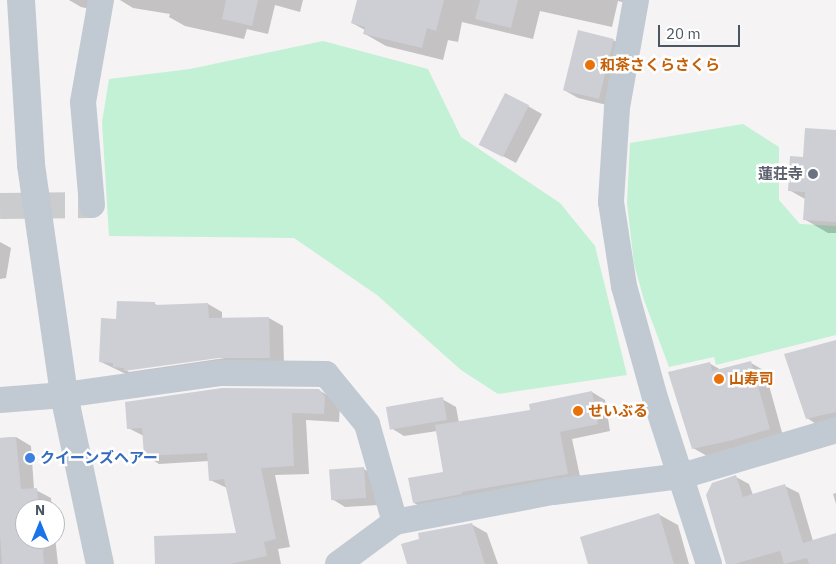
<!DOCTYPE html>
<html>
<head>
<meta charset="utf-8">
<style>
  body { margin:0 }
  #map { position:relative; width:836px; height:564px; overflow:hidden; background:#f5f3f3; font-family:"IBM Plex Sans","Noto Sans JP",sans-serif }
  div>[style] { position:absolute }
  .green>* { inset:0; background:#c3f1d5 }
  .shadow>* { inset:0; background:#0003 }
  .building>* { inset:0; background:#cdcfd5; transform-origin:0 0 }
  .minor-tunnel>* { height:26px; margin-top:-13px; transform-origin:0; background:repeating-linear-gradient(90deg,#caccce 0 26px,transparent 0 39px) }
  .minor>* { height:26px; margin:-13px; padding:0 13px; transform-origin:13px; border-radius:13px; background:#c1cad2 }
  .tertiary>* { height:28px; margin:-14px; padding:0 14px; transform-origin:14px; border-radius:14px; background:#c1cad2 }
  .dots>* { width:14px; height:14px; translate:-50% -50%; box-sizing:border-box; border:2px solid #fff; border-radius:50% }
  span { translate:-50% -50%; white-space:nowrap; text-align:center; line-height:1.15; -webkit-text-stroke:5px #fff; paint-order:stroke }
  .food-label { font-size:15px; color:#c56008; font-weight:700 }
  .left { translate:0 -50%; text-align:left }
  .worship-label { font-size:15px; color:#5b616d; font-weight:700 }
  .right { translate:-100% -50%; text-align:right }
  .shop-label { font-size:15px; color:#366cbe; font-weight:700 }
  .north { position:absolute; left:15px; top:499px; width:50px; height:50px; box-sizing:border-box; background:#fff; border:1px solid #b7bbc0; border-radius:50%; rotate:0deg; font-size:14px; font-weight:700; line-height:20px; text-align:center; color:#4a5661 }
  .north::after { content:''; display:block; margin:auto; width:18px; height:22px; background:#1a73e8; clip-path:polygon(50% 0,100% 100%,50% 72%,0 100%) }
  .scale { position:absolute; left:658px; top:25px; width:82px; height:22px; box-sizing:border-box; border:2px solid #4a5661; border-top:0; padding-left:6px; font-size:15px; line-height:18px; white-space:nowrap; color:#4a5661; -webkit-text-stroke:4px #fff; paint-order:stroke }
</style>
</head>
<body>
<div id="map">
  <div class="green">
    <i style="clip-path:polygon(323px 41px,428px 69px,461px 137px,560px 203px,595px 246px,627px 375px,498px 394px,461px 370px,377px 295px,294px 238px,109px 236px,102px 122px,109px 79px,190px 69px)"></i>
    <i style="clip-path:polygon(743px 124px,779px 147px,779px 200px,800px 224px,836px 226px,836px 335px,716px 365px,714px 357px,669px 367px,644px 300px,634px 264px,627px 203px,630px 143px)"></i>
  </div>
  <div class="shadow">
    <i style="clip-path:polygon(69px 0,104px 0,99px 11px,81px 7px)"></i>
    <i style="clip-path:polygon(120px 0,303px 0,300px 12px,275px 5px,268px 34px,247px 29px,244px 39px,185px 26px,169px 17px,170px 14px,133px 8px)"></i>
    <i style="clip-path:polygon(358px 0,645px 0,643px 7px,618px 1px,612px 27px,540px 11px,533px 39px,462px 22px,458px 42px,448px 40px,443px 60px,386px 46px,365px 34px,365px 30px,352px 23px)"></i>
    <i style="clip-path:polygon(613px 40px,627px 48px,615px 107px,578px 98px,564px 90px)"></i>
    <i style="clip-path:polygon(506px 94px,542px 114px,516px 163px,493px 151px)"></i>
    <i style="clip-path:polygon(836px 131px,836px 233px,828px 233px,804px 219px,805px 199px,789px 190px,804px 158px)"></i>
    <i style="clip-path:polygon(0 242px,11px 248px,6px 278px,0 279px)"></i>
    <i style="clip-path:polygon(evenodd,155px 304px,159px 306px,208px 304px,222px 312px,222px 319px,269px 318px,283px 326px,284px 366px,128px 375px,101px 362px,117px 320px,155px 304px,225px 356px,225px 358px,129px 372px,126px 370px,225px 356px)"></i>
    <i style="clip-path:polygon(836px 341px,836px 422px,819px 426px,807px 418px)"></i>
    <i style="clip-path:polygon(709px 363px,721px 370px,751px 363px,765px 371px,783px 436px,707px 456px,693px 448px)"></i>
    <i style="clip-path:polygon(319px 390px,333px 399px,340px 406px,339px 422px,306px 420px,309px 474px,275px 475px,290px 547px,278px 549px,281px 564px,157px 564px,238px 534px,227px 488px,210px 480px,209px 461px,159px 464px,145px 455px,144px 436px,128px 428px)"></i>
    <i style="clip-path:polygon(592px 392px,605px 400px,610px 431px,572px 439px,581px 481px,427px 510px,414px 503px,444px 473px,437px 431px,404px 436px,391px 428px,442px 399px,456px 407px,459px 423px,532px 411px)"></i>
    <i style="clip-path:polygon(16px 437px,31px 446px,34px 489px,51px 498px,52px 509px,25px 509px,25px 539px,55px 539px,55px 537px,58px 564px,0 564px,0 438px)"></i>
    <i style="clip-path:polygon(364px 469px,377px 477px,379px 505px,345px 507px,332px 499px)"></i>
    <i style="clip-path:polygon(736px 477px,749px 484px,753px 495px,785px 486px,799px 493px,813px 541px,836px 534px,836px 564px,728px 564px)"></i>
    <i style="clip-path:polygon(836px 493px,836px 504px,833px 494px)"></i>
    <i style="clip-path:polygon(658px 514px,678px 525px,689px 564px,589px 564px)"></i>
    <i style="clip-path:polygon(471px 524px,487px 533px,498px 564px,408px 564px)"></i>
  </div>
  <div class="building">
    <i style="clip-path:polygon(226px 0,258px 0,252px 26px,222px 19px)"></i>
    <i style="clip-path:polygon(357px 0,444px 0,436px 31px,427px 28px,422px 48px,363px 34px,365px 27px,351px 23px)"></i>
    <i style="clip-path:polygon(480px 0,518px 0,511px 28px,475px 19px)"></i>
    <i style="left:578px;top:30px;width:37px;height:62px;rotate:14deg"></i>
    <i style="left:505px;top:93px;width:27px;height:58px;rotate:27deg"></i>
    <i style="clip-path:polygon(805px 128px,836px 130px,836px 222px,803px 220px,805px 192px,788px 191px,790px 156px,803px 157px)"></i>
    <i style="clip-path:polygon(117px 301px,155px 302px,155px 305px,208px 303px,209px 318px,269px 317px,270px 358px,219px 358px,124px 371px,124px 368px,113px 367px,113px 363px,99px 362px,101px 318px,116px 319px)"></i>
    <i style="clip-path:polygon(836px 340px,836px 412px,806px 419px,784px 354px)"></i>
    <i style="clip-path:polygon(751px 361px,770px 429px,733px 440px,692px 449px,668px 372px,710px 362px,712px 371px)"></i>
    <i style="clip-path:polygon(222px 388px,319px 389px,325px 397px,324px 414px,292px 413px,294px 466px,261px 468px,276px 539px,264px 542px,267px 556px,230px 564px,155px 564px,154px 536px,236px 533px,224px 479px,209px 481px,207px 453px,144px 456px,142px 428px,127px 429px,125px 402px)"></i>
    <i style="clip-path:polygon(592px 391px,598px 424px,560px 432px,568px 474px,462px 492px,462px 494px,413px 503px,408px 478px,443px 472px,435px 425px,530px 410px,529px 404px)"></i>
    <i style="left:443px;top:397px;width:23px;height:58px;rotate:80deg"></i>
    <i style="clip-path:polygon(16px 437px,21px 489px,37px 488px,39px 509px,25px 509px,25px 539px,42px 539px,44px 564px,2px 564px,0 535px,0 438px)"></i>
    <i style="left:364px;top:467px;width:31px;height:35px;rotate:86deg"></i>
    <i style="clip-path:polygon(736px 475px,743px 497px,785px 484px,803px 543px,836px 533px,836px 564px,809px 564px,807px 558px,784px 564px,780px 551px,734px 564px,726px 564px,706px 495px,712px 483px)"></i>
    <i style="clip-path:polygon(659px 513px,674px 564px,588px 564px,580px 537px)"></i>
    <i style="clip-path:polygon(472px 523px,485px 564px,407px 564px,401px 544px,419px 539px,418px 533px)"></i>
  </div>
  <div class="minor-tunnel">
    <i style="left:0;top:206px;width:92px;rotate:-0.6deg"></i>
  </div>
  <div class="minor">
    <i style="left:636px;top:0;width:110px;rotate:100deg"></i>
    <i style="left:617px;top:108px;width:94px;rotate:93.7deg"></i>
    <i style="left:611px;top:202px;width:85px;rotate:81.2deg"></i>
    <i style="left:624px;top:286px;width:119px;rotate:74.5deg"></i>
    <i style="left:656px;top:401px;width:171px;rotate:72deg"></i>
    <i style="left:92px;top:205px;width:103px;rotate:-95deg"></i>
    <i style="left:83px;top:102px;width:104px;rotate:-80deg"></i>
    <i style="left:0;top:400px;width:64px;rotate:-4.5deg"></i>
    <i style="left:64px;top:395px;width:159px;rotate:-8deg"></i>
    <i style="left:221px;top:373px;width:105px;rotate:0.5deg"></i>
    <i style="left:326px;top:374px;width:65px;rotate:50.6deg"></i>
    <i style="left:367px;top:424px;width:102px;rotate:74.1deg"></i>
    <i style="left:338px;top:564px;width:71px;rotate:-36.4deg"></i>
    <i style="left:395px;top:522px;width:161px;rotate:-10.8deg"></i>
    <i style="left:553px;top:492px;width:130px;rotate:-7.1deg"></i>
    <i style="left:682px;top:476px;width:161px;rotate:-16.6deg"></i>
  </div>
  <div class="tertiary">
    <i style="left:21px;top:0;width:165px;rotate:86.5deg"></i>
    <i style="left:31px;top:165px;width:232px;rotate:81.8deg"></i>
    <i style="left:64px;top:395px;width:173px;rotate:78deg"></i>
  </div>
  <div class="dots">
    <i style="left:590px;top:65px;background:#e8710a"></i>
    <i style="left:813px;top:174px;background:#6b7280"></i>
    <i style="left:719px;top:379px;background:#e8710a"></i>
    <i style="left:578px;top:411px;background:#e8710a"></i>
    <i style="left:30px;top:458px;background:#3f7fe0"></i>
  </div>
  <div class="food-label">
    <span class="left" style="left:600px;top:65px">和茶さくらさくら</span>
    <span class="left" style="left:729px;top:379px">山寿司</span>
    <span class="left" style="left:588px;top:411px">せいぶる</span>
  </div>
  <div class="worship-label">
    <span class="right" style="left:803px;top:174px">蓮荘寺</span>
  </div>
  <div class="shop-label">
    <span class="left" style="left:40px;top:458px">クイーンズヘアー</span>
  </div>
  <div class="north">N</div>
  <div class="scale">20 m</div>
</div>
</body>
</html>
